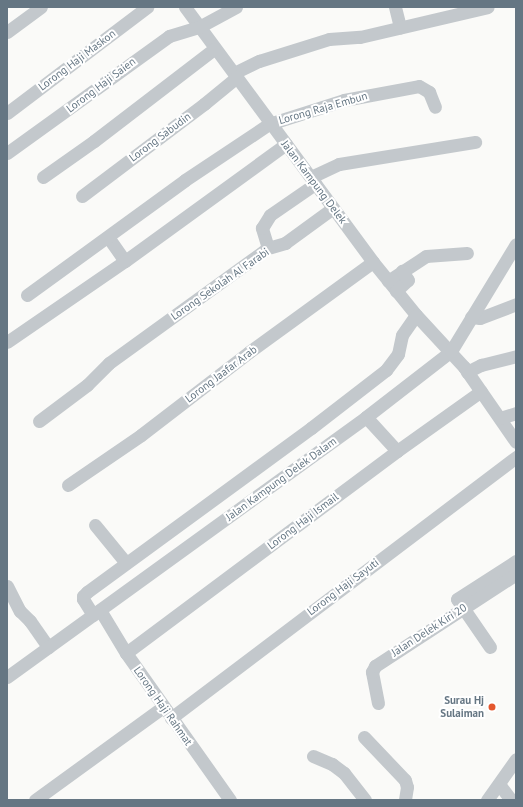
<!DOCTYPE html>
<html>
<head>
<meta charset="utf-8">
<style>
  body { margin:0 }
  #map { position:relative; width:523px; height:807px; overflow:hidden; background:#fafaf8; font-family:"PT Sans",sans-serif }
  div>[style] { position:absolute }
  .minor>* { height:13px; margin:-6.5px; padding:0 6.5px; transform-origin:6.5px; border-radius:6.5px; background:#c3c8cc }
  .dots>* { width:11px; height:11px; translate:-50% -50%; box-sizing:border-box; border:2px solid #fff; border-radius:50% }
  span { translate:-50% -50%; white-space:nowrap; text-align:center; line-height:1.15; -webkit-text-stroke:4px #fff; paint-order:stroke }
  .street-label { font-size:11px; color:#657683 }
  .poi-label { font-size:11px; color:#657683; font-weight:700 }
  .right { translate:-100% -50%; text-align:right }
  .frame { position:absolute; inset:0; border:8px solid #657683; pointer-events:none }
</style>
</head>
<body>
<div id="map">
  <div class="minor">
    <i style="left:185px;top:7px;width:317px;rotate:53.6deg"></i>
    <i style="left:373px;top:262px;width:68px;rotate:50.9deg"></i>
    <i style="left:416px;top:315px;width:71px;rotate:47.3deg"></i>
    <i style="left:464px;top:367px;width:91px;rotate:55.3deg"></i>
    <i style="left:395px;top:7px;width:21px;rotate:76deg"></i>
    <i style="left:7px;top:32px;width:42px;rotate:-36.3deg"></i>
    <i style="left:234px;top:73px;width:28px;rotate:-26deg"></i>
    <i style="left:259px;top:61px;width:73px;rotate:-17.4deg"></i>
    <i style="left:329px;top:39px;width:31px;rotate:-4deg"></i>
    <i style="left:360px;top:37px;width:131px;rotate:-13.2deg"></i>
    <i style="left:7px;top:113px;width:176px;rotate:-37.1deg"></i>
    <i style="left:7px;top:153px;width:200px;rotate:-35.8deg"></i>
    <i style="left:169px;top:36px;width:31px;rotate:-17deg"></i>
    <i style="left:199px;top:27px;width:42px;rotate:-28.4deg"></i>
    <i style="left:43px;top:177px;width:62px;rotate:-35.2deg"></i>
    <i style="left:94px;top:141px;width:151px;rotate:-37.5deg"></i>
    <i style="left:311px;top:177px;width:31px;rotate:-25deg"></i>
    <i style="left:339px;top:164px;width:138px;rotate:-9.2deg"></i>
    <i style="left:82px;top:196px;width:153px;rotate:-37deg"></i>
    <i style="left:204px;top:104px;width:43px;rotate:-39.3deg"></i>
    <i style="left:108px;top:237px;width:29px;rotate:55deg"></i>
    <i style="left:268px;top:248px;width:21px;rotate:-107deg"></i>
    <i style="left:262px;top:228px;width:15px;rotate:-58deg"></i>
    <i style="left:270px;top:215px;width:55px;rotate:-34.6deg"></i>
    <i style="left:388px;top:281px;width:45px;rotate:-33.3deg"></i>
    <i style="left:426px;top:256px;width:41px;rotate:-4.2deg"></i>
    <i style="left:396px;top:291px;width:16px;rotate:-43deg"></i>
    <i style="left:408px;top:280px;width:11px;rotate:-124deg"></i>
    <i style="left:27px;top:295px;width:195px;rotate:-36deg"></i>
    <i style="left:185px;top:180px;width:101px;rotate:-33.7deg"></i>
    <i style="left:269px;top:124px;width:79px;rotate:-17.7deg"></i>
    <i style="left:344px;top:100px;width:76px;rotate:-10.6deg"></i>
    <i style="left:419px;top:86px;width:12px;rotate:31deg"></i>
    <i style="left:429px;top:92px;width:16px;rotate:68deg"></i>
    <i style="left:471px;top:317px;width:9px;rotate:6deg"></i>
    <i style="left:480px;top:318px;width:39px;rotate:-21deg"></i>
    <i style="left:7px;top:342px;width:143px;rotate:-34.5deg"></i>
    <i style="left:125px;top:261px;width:199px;rotate:-36deg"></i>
    <i style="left:467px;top:372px;width:16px;rotate:-27deg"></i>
    <i style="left:481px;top:365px;width:36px;rotate:-14deg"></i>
    <i style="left:366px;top:417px;width:46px;rotate:47.6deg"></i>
    <i style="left:500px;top:418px;width:17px;rotate:-17deg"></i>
    <i style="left:39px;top:421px;width:60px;rotate:-36.9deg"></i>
    <i style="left:87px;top:385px;width:31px;rotate:-45deg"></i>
    <i style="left:109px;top:363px;width:196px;rotate:-35.9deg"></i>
    <i style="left:268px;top:248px;width:18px;rotate:-16deg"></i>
    <i style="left:285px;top:243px;width:59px;rotate:-36.1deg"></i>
    <i style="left:68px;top:485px;width:88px;rotate:-34.4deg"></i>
    <i style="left:141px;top:435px;width:136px;rotate:-37.5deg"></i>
    <i style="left:249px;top:352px;width:153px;rotate:-36deg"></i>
    <i style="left:95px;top:525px;width:49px;rotate:50.8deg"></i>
    <i style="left:7px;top:586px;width:28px;rotate:63deg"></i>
    <i style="left:20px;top:611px;width:14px;rotate:45deg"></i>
    <i style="left:30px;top:621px;width:32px;rotate:55deg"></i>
    <i style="left:100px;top:610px;width:50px;rotate:58.8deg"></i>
    <i style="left:126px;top:653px;width:180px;rotate:54.7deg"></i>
    <i style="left:93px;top:615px;width:19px;rotate:-122deg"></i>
    <i style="left:83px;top:599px;width:3px;rotate:-90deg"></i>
    <i style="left:83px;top:596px;width:6px;rotate:-45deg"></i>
    <i style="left:87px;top:592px;width:278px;rotate:-36.2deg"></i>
    <i style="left:311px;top:428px;width:95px;rotate:-37.7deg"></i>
    <i style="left:386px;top:370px;width:20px;rotate:-53deg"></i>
    <i style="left:398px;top:354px;width:19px;rotate:-78deg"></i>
    <i style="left:402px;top:335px;width:24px;rotate:-55deg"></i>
    <i style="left:490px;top:647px;width:58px;rotate:-124.5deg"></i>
    <i style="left:457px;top:599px;width:70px;rotate:-32.8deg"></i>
    <i style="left:126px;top:653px;width:338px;rotate:-36.7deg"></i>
    <i style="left:397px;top:451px;width:103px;rotate:-35.5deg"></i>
    <i style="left:7px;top:677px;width:443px;rotate:-35.9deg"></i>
    <i style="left:366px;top:417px;width:108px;rotate:-37.8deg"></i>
    <i style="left:451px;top:351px;width:125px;rotate:-58.7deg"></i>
    <i style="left:378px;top:703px;width:32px;rotate:-101deg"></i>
    <i style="left:372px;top:672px;width:7px;rotate:-63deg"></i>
    <i style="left:375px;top:666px;width:168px;rotate:-33.1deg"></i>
    <i style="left:171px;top:718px;width:433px;rotate:-37.1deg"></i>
    <i style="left:364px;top:737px;width:59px;rotate:46.4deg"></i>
    <i style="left:405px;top:780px;width:7px;rotate:74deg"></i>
    <i style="left:407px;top:787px;width:13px;rotate:99deg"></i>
    <i style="left:313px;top:756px;width:21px;rotate:23deg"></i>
    <i style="left:332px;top:764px;width:15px;rotate:37deg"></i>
    <i style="left:344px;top:773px;width:34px;rotate:52deg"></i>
    <i style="left:499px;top:784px;width:20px;rotate:53deg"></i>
    <i style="left:35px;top:800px;width:158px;rotate:-36deg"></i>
    <i style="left:487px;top:800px;width:50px;rotate:-54.7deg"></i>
  </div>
  <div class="dots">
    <i style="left:492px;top:707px;background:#e4572e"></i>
  </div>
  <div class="street-label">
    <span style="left:77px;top:60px;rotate:-37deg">Lorong Haji Maskon</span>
    <span style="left:101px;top:85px;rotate:-37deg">Lorong Haji Saien</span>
    <span style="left:323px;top:108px;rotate:-16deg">Lorong Raja Embun</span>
    <span style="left:160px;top:137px;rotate:-37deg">Lorong Sabudin</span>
    <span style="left:314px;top:182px;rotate:53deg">Jalan Kampung Delek</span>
    <span style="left:220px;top:284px;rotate:-35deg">Lorong Sekolah Al Farabi</span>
    <span style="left:221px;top:374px;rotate:-37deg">Lorong Jaafar Arab</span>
    <span style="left:281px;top:479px;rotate:-36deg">Jalan Kampung Delek Dalam</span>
    <span style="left:303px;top:521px;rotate:-37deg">Lorong Haji Ismail</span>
    <span style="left:343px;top:587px;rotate:-37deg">Lorong Haji Sayuti</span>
    <span style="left:429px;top:630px;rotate:-33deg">Jalan Delek Kiri 20</span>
    <span style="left:163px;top:706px;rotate:55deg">Lorong Haji Rahmat</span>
  </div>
  <div class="poi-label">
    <span class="right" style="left:484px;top:707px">Surau Hj<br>Sulaiman</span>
  </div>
  <div class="frame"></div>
</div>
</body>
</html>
